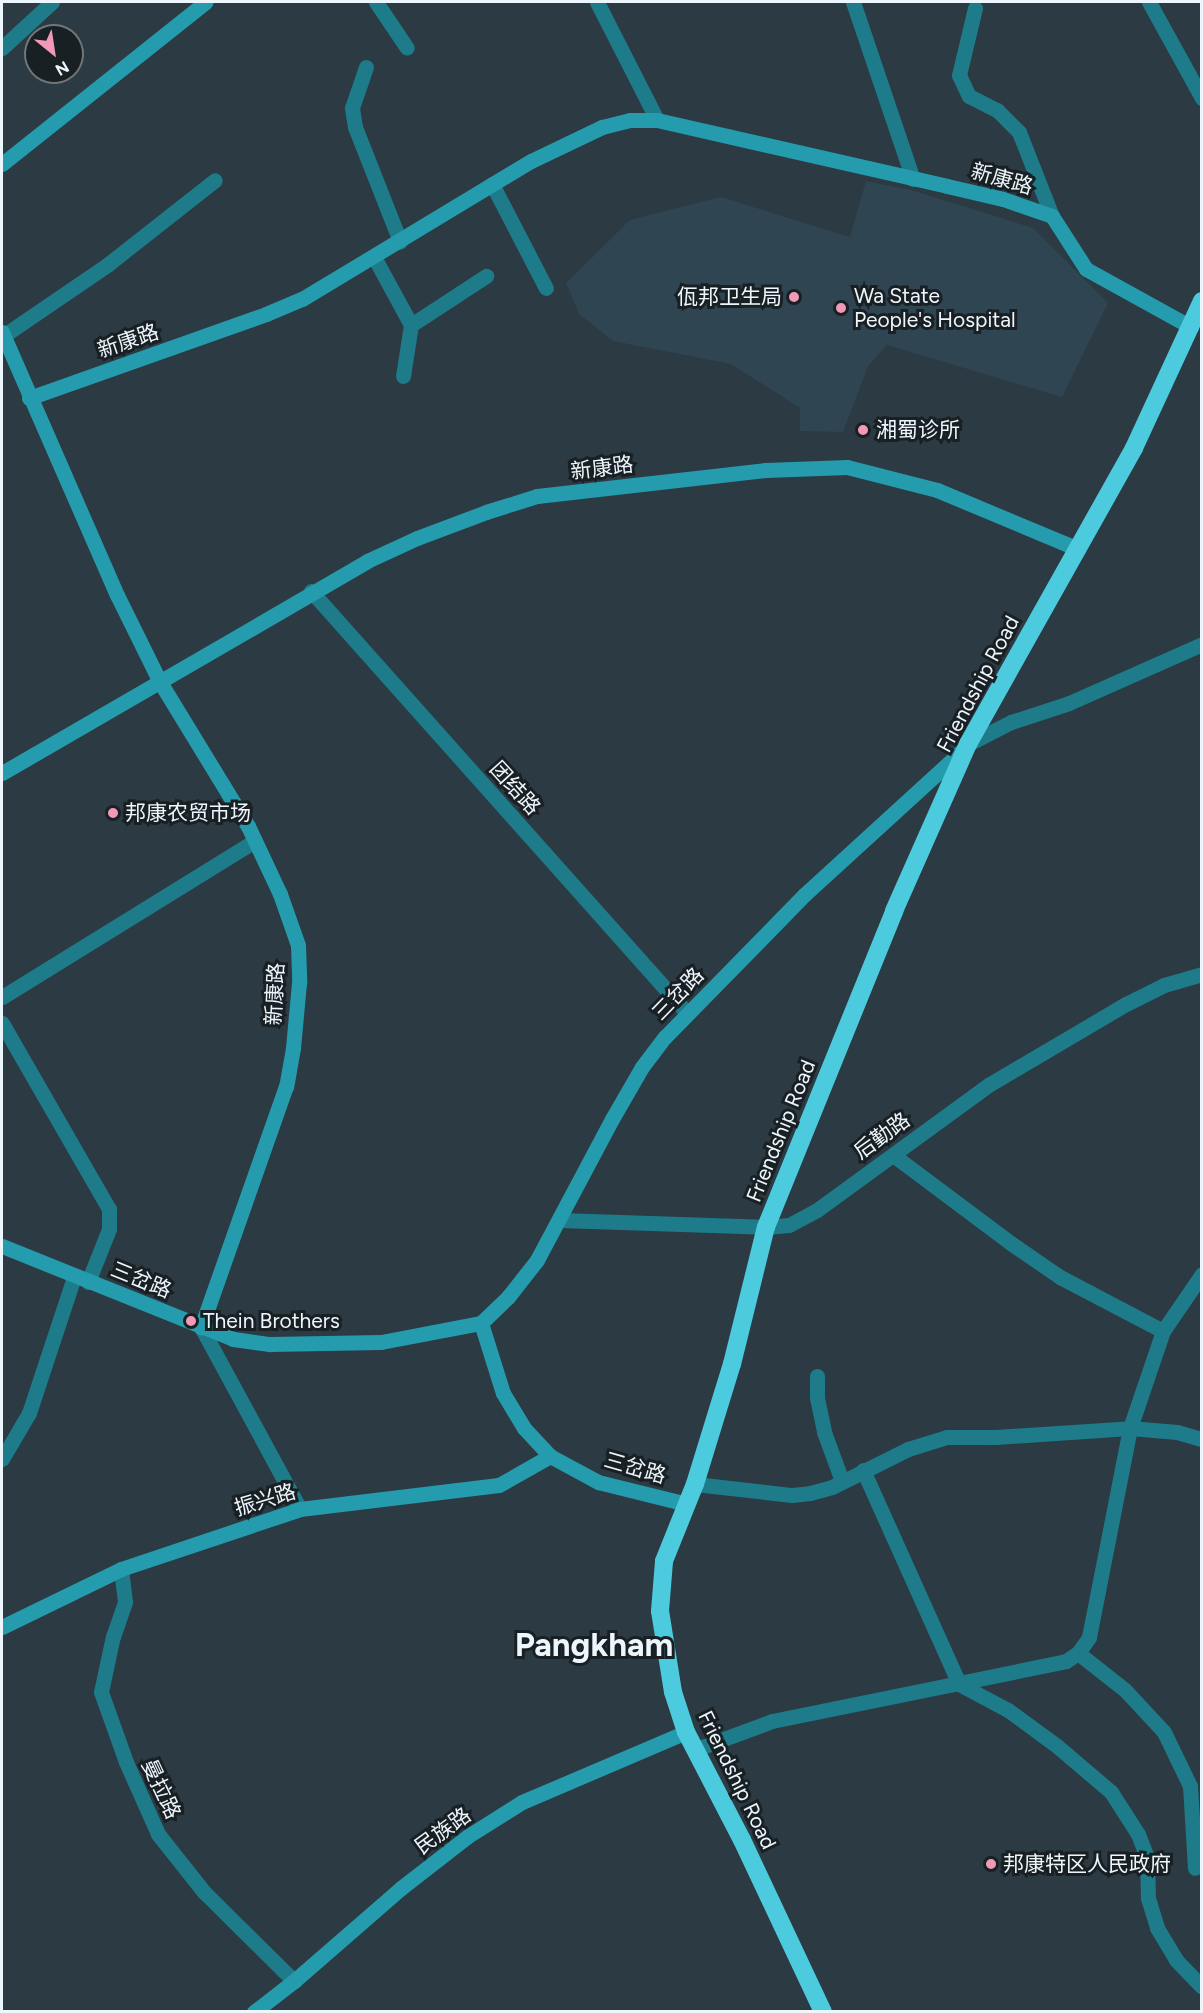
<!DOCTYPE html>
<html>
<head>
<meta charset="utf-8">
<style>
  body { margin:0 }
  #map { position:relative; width:1203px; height:2013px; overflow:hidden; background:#2b3a43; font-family:Figtree,"Noto Sans SC",sans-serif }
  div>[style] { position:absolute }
  .built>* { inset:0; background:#2f4551 }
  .street>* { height:15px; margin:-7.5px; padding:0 7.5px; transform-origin:7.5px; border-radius:7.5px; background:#1e7b89 }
  .secondary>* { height:15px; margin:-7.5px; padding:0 7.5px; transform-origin:7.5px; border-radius:7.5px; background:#259cad }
  .highway>* { height:18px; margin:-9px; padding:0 9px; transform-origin:9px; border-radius:9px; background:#4dcbde }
  .dots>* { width:16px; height:16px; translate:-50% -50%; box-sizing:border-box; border:3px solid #192024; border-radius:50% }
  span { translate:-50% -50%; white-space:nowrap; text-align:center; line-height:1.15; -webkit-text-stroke:6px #192024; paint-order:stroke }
  .street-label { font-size:21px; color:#edf6fc }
  .poi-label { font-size:21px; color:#edf6fc }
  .left { translate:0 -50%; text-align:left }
  .right { translate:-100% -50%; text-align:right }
  .town-label { font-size:33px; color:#edf6fc; font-weight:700 }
  .frame { position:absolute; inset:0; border:3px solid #edf6fc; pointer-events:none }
  .north { position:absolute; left:24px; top:24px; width:60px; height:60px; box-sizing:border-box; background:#192024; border:2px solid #6e767a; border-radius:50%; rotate:150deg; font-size:16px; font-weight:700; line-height:24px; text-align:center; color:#edf6fc }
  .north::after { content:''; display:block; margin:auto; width:21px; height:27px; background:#f09ab7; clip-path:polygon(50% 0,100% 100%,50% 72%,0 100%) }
</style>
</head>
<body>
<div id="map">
  <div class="built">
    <i style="clip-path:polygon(866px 181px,911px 190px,1033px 228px,1108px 303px,1062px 397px,887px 345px,868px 366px,843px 432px,800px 431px,800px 408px,731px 364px,613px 341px,579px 314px,566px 283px,630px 220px,721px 197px,850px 237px)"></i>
  </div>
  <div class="street">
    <i style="left:376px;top:2px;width:55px;rotate:56deg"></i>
    <i style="left:597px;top:2px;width:132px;rotate:63deg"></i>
    <i style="left:853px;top:2px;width:187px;rotate:71.3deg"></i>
    <i style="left:1149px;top:2px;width:110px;rotate:61.1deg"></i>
    <i style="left:975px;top:8px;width:69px;rotate:103.4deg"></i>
    <i style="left:959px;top:75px;width:23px;rotate:65deg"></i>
    <i style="left:969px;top:96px;width:31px;rotate:27deg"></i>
    <i style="left:997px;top:110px;width:31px;rotate:45deg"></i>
    <i style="left:1019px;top:132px;width:90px;rotate:68.6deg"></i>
    <i style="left:2px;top:48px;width:68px;rotate:-42.6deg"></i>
    <i style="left:366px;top:67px;width:43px;rotate:108.9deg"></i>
    <i style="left:352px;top:108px;width:19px;rotate:81deg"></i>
    <i style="left:355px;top:127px;width:123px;rotate:68.5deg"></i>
    <i style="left:492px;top:184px;width:117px;rotate:62.6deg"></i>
    <i style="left:374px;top:257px;width:77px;rotate:61.4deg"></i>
    <i style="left:3px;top:336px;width:126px;rotate:-34.3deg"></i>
    <i style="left:107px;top:265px;width:137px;rotate:-38.2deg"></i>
    <i style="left:403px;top:376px;width:52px;rotate:-81.1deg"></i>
    <i style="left:411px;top:325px;width:90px;rotate:-33.2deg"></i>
    <i style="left:311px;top:591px;width:565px;rotate:48.3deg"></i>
    <i style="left:968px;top:744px;width:48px;rotate:-27.1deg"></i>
    <i style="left:1011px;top:722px;width:61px;rotate:-18.1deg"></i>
    <i style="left:1069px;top:703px;width:145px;rotate:-23.9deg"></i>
    <i style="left:2px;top:997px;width:297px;rotate:-31.7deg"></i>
    <i style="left:2px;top:1023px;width:215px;rotate:60.1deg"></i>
    <i style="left:109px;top:1209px;width:20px;rotate:90deg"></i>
    <i style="left:109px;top:1229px;width:57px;rotate:111.6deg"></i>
    <i style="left:893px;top:1155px;width:149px;rotate:36.8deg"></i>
    <i style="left:1012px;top:1244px;width:58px;rotate:34.5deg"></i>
    <i style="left:1060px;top:1277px;width:116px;rotate:27.7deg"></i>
    <i style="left:560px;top:1220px;width:206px;rotate:1.9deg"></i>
    <i style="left:766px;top:1227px;width:23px;rotate:-5deg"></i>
    <i style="left:789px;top:1225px;width:32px;rotate:-28deg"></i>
    <i style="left:817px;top:1210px;width:214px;rotate:-36.1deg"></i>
    <i style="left:990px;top:1084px;width:158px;rotate:-30.5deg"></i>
    <i style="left:1126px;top:1004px;width:42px;rotate:-26.6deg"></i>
    <i style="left:1164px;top:985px;width:40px;rotate:-16deg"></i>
    <i style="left:201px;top:1327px;width:207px;rotate:61.5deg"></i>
    <i style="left:817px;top:1376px;width:22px;rotate:90deg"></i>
    <i style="left:817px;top:1398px;width:35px;rotate:78deg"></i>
    <i style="left:824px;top:1432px;width:52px;rotate:69.8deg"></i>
    <i style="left:2px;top:1459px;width:53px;rotate:-59.6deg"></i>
    <i style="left:29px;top:1413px;width:143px;rotate:-71.7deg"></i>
    <i style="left:863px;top:1470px;width:235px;rotate:65.8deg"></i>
    <i style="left:959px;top:1684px;width:55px;rotate:28deg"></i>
    <i style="left:1008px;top:1710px;width:61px;rotate:36.3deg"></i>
    <i style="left:1057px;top:1746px;width:71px;rotate:40.4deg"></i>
    <i style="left:1111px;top:1792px;width:50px;rotate:57.3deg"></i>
    <i style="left:1138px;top:1834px;width:26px;rotate:69deg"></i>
    <i style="left:1147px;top:1858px;width:40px;rotate:88.6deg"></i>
    <i style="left:1148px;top:1898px;width:31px;rotate:73deg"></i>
    <i style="left:1157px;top:1928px;width:37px;rotate:59deg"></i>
    <i style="left:1176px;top:1960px;width:37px;rotate:46deg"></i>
    <i style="left:695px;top:1484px;width:98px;rotate:6.5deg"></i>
    <i style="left:792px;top:1495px;width:18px;rotate:-6deg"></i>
    <i style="left:810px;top:1493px;width:23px;rotate:-15deg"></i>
    <i style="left:832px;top:1487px;width:85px;rotate:-26.6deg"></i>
    <i style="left:908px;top:1449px;width:41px;rotate:-17.1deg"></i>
    <i style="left:947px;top:1437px;width:49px"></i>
    <i style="left:996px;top:1437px;width:134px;rotate:-3.8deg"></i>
    <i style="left:1130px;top:1428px;width:47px;rotate:4.9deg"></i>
    <i style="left:1177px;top:1432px;width:26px;rotate:16deg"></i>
    <i style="left:121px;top:1569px;width:33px;rotate:83deg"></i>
    <i style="left:125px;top:1602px;width:36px;rotate:109deg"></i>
    <i style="left:113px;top:1636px;width:57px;rotate:102.1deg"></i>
    <i style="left:101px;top:1692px;width:74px;rotate:70.3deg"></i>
    <i style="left:126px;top:1762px;width:79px;rotate:66deg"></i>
    <i style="left:158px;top:1834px;width:74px;rotate:51.6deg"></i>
    <i style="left:204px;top:1892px;width:127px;rotate:44.7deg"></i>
    <i style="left:1078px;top:1653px;width:60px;rotate:38.2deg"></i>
    <i style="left:1125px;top:1690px;width:57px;rotate:47.1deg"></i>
    <i style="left:1164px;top:1732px;width:60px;rotate:64.3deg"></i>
    <i style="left:1190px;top:1786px;width:82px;rotate:86.5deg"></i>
    <i style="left:694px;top:1750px;width:83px;rotate:-20.4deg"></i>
    <i style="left:772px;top:1721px;width:300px;rotate:-11.5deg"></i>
    <i style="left:1066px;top:1661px;width:14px;rotate:-34deg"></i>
    <i style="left:1078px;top:1653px;width:19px;rotate:-55deg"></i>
    <i style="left:1089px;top:1637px;width:213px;rotate:-78.9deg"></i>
    <i style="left:1130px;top:1428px;width:102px;rotate:-71.2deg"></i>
    <i style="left:1163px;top:1331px;width:69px;rotate:-55.6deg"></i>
  </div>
  <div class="secondary">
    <i style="left:2px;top:164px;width:260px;rotate:-38.5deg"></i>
    <i style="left:2px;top:332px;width:287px;rotate:66.4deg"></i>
    <i style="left:117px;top:595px;width:97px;rotate:63.7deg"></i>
    <i style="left:160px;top:682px;width:169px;rotate:58.6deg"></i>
    <i style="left:248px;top:826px;width:75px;rotate:64.8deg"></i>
    <i style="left:280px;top:894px;width:54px;rotate:70.6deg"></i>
    <i style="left:298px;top:945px;width:38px;rotate:88deg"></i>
    <i style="left:299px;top:983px;width:65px;rotate:95.3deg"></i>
    <i style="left:293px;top:1048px;width:39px;rotate:100deg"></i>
    <i style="left:286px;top:1086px;width:256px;rotate:109.4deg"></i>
    <i style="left:29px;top:398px;width:251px;rotate:-19.5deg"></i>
    <i style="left:266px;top:314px;width:39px;rotate:-23deg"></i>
    <i style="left:302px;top:299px;width:267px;rotate:-31.1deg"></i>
    <i style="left:531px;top:161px;width:79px;rotate:-25.6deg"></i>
    <i style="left:602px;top:127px;width:29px;rotate:-14deg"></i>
    <i style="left:630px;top:120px;width:27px"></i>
    <i style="left:657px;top:120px;width:297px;rotate:12.8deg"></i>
    <i style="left:947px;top:186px;width:57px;rotate:13.1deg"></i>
    <i style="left:1003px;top:199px;width:52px;rotate:19.1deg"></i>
    <i style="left:1052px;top:216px;width:63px;rotate:57.3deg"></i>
    <i style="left:1086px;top:269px;width:120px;rotate:28.9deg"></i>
    <i style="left:2px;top:773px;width:422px;rotate:-30.1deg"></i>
    <i style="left:367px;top:561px;width:55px;rotate:-24.7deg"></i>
    <i style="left:417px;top:538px;width:74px;rotate:-20.6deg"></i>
    <i style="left:486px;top:512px;width:53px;rotate:-17.4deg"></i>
    <i style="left:537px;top:496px;width:230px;rotate:-6.5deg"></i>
    <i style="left:766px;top:470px;width:81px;rotate:-2.1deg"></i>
    <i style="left:847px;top:467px;width:93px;rotate:14.3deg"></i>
    <i style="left:937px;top:490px;width:153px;rotate:22.7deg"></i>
    <i style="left:2px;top:1246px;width:249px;rotate:21.9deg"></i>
    <i style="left:233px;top:1339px;width:37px;rotate:8deg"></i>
    <i style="left:270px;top:1344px;width:111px;rotate:-1deg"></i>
    <i style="left:381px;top:1342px;width:102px;rotate:-10.8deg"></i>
    <i style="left:481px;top:1323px;width:37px;rotate:-44deg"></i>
    <i style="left:508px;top:1297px;width:47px;rotate:-51.9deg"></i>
    <i style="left:537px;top:1260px;width:160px;rotate:-62deg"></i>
    <i style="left:612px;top:1119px;width:60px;rotate:-60deg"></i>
    <i style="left:642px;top:1067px;width:38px;rotate:-53deg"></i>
    <i style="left:665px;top:1037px;width:199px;rotate:-45.6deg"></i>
    <i style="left:804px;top:895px;width:219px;rotate:-42.4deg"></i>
    <i style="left:481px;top:1323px;width:73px;rotate:72.6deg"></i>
    <i style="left:503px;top:1393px;width:41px;rotate:59deg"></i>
    <i style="left:524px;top:1428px;width:38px;rotate:47deg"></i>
    <i style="left:550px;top:1456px;width:55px;rotate:28.4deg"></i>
    <i style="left:598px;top:1482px;width:92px;rotate:13.9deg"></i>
    <i style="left:2px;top:1627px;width:132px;rotate:-26deg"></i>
    <i style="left:121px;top:1569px;width:189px;rotate:-18.5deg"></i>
    <i style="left:300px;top:1509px;width:200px;rotate:-6.9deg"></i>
    <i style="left:499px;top:1485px;width:59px;rotate:-29.6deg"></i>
    <i style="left:254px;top:2012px;width:51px;rotate:-37.8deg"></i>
    <i style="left:294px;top:1981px;width:142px;rotate:-41deg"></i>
    <i style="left:401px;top:1888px;width:85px;rotate:-37.8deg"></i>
    <i style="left:468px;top:1836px;width:64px;rotate:-32.2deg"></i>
    <i style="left:522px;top:1802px;width:178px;rotate:-23.1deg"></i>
  </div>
  <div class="highway">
    <i style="left:823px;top:2012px;width:190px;rotate:-115.2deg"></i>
    <i style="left:742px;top:1840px;width:122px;rotate:-117.4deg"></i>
    <i style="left:686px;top:1732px;width:42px;rotate:-108deg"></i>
    <i style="left:673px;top:1692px;width:82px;rotate:-99.1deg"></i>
    <i style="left:660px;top:1611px;width:50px;rotate:-85.4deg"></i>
    <i style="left:664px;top:1561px;width:83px;rotate:-68.1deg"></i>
    <i style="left:695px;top:1484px;width:126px;rotate:-72.9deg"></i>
    <i style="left:732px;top:1364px;width:141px;rotate:-76.1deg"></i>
    <i style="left:766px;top:1227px;width:341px;rotate:-67.9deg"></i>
    <i style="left:894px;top:911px;width:183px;rotate:-66.1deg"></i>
    <i style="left:968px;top:744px;width:339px;rotate:-60.7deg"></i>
    <i style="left:1134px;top:448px;width:162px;rotate:-65.2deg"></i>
  </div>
  <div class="dots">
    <i style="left:794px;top:297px;background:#f09ab7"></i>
    <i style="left:841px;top:308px;background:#f09ab7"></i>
    <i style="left:863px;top:430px;background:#f09ab7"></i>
    <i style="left:113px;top:813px;background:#f09ab7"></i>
    <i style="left:191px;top:1321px;background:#f09ab7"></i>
    <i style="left:991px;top:1864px;background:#f09ab7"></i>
  </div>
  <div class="street-label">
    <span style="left:1002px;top:179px;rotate:16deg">新康路</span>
    <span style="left:128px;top:341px;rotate:-19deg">新康路</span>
    <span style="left:602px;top:468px;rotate:-7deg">新康路</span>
    <span style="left:978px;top:684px;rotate:-62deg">Friendship Road</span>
    <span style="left:515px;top:788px;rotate:48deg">团结路</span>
    <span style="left:275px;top:994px;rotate:-87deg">新康路</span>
    <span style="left:678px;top:994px;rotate:-46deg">三岔路</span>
    <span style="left:781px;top:1131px;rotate:-68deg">Friendship Road</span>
    <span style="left:882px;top:1136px;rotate:-36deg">后勤路</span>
    <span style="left:141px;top:1280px;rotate:22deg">三岔路</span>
    <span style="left:635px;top:1468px;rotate:16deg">三岔路</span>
    <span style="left:265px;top:1500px;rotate:-17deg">振兴路</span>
    <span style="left:737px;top:1780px;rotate:64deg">Friendship Road</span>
    <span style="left:161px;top:1789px;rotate:65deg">曼拉路</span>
    <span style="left:443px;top:1831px;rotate:-36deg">民族路</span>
  </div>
  <div class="poi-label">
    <span class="left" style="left:854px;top:308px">Wa State<br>People's Hospital</span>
    <span class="right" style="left:782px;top:297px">佤邦卫生局</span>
    <span class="left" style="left:876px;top:430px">湘蜀诊所</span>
    <span class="left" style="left:125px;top:813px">邦康农贸市场</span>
    <span class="left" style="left:203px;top:1321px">Thein Brothers</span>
    <span class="left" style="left:1003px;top:1864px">邦康特区人民政府</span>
  </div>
  <div class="town-label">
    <span style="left:594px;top:1645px">Pangkham</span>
  </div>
  <div class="frame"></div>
  <div class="north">N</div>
</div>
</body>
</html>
